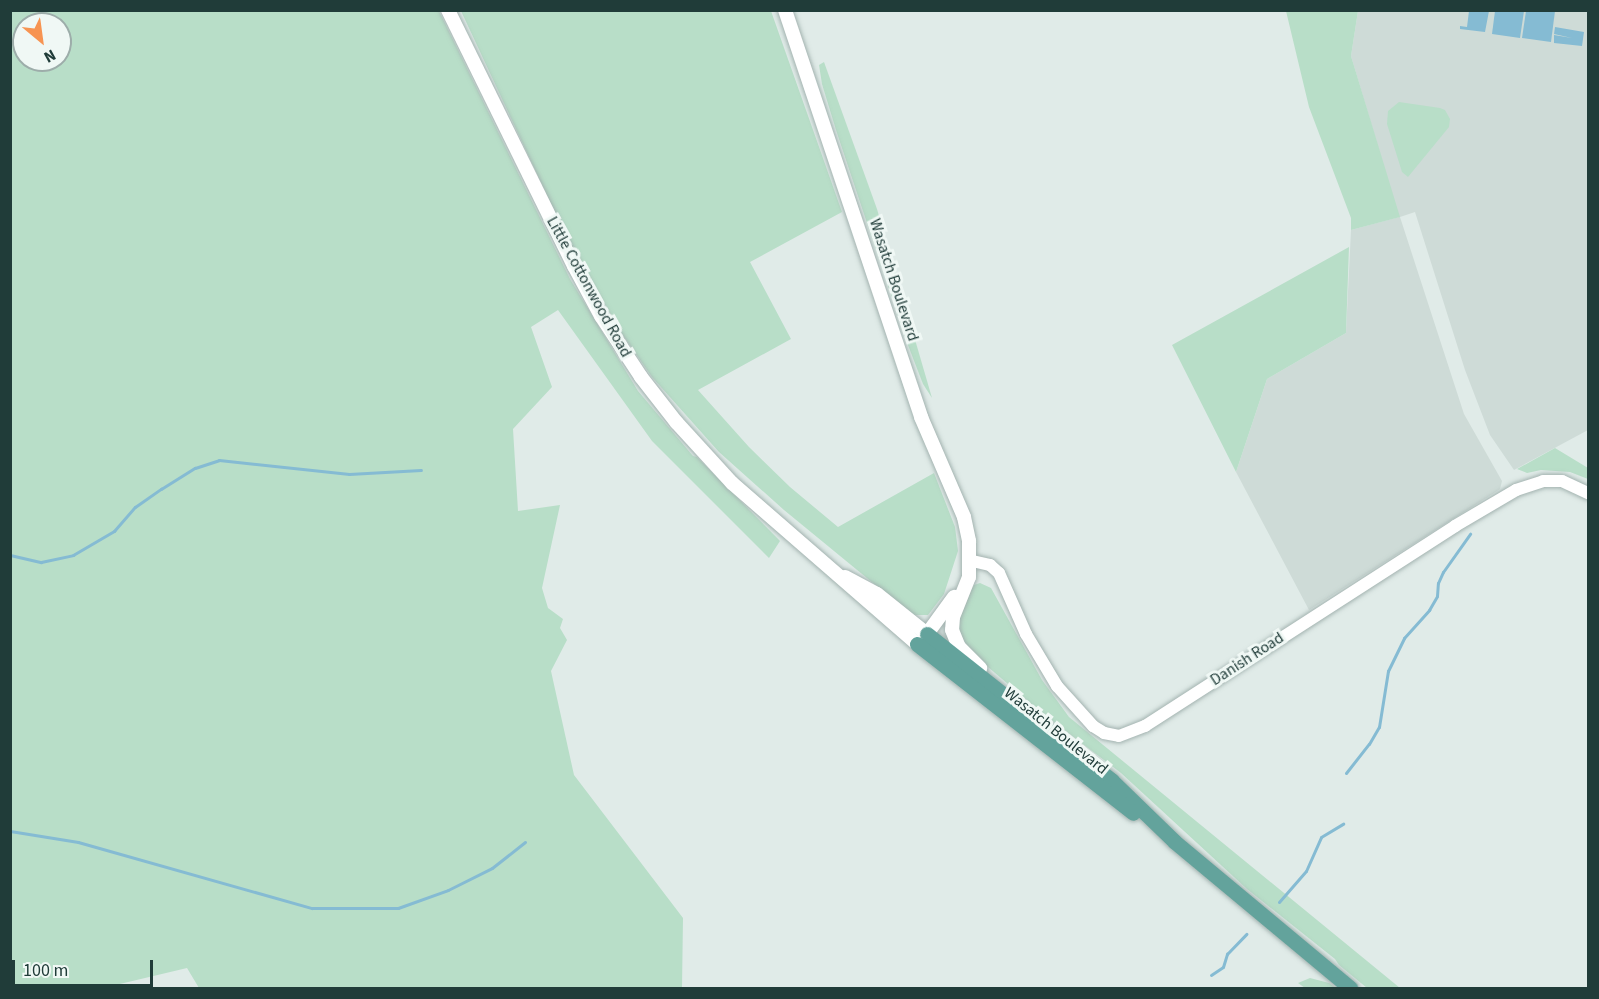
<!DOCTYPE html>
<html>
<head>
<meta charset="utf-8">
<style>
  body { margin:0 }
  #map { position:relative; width:1599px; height:999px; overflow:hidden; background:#e0ebe8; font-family:"Source Sans 3",sans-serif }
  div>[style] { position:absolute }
  .built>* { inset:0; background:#cedbd7 }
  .green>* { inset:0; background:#b8dec8 }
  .water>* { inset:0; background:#85bbd3 }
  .stream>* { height:3px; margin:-1.5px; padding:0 1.5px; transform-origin:1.5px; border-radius:1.5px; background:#85bbd3 }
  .roads { filter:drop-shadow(0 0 2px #a3b3b0) drop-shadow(0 0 2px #a3b3b0) }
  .tertiary>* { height:12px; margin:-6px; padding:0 6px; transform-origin:6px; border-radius:6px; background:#fff }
  .secondary>* { height:14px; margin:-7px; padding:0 7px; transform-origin:7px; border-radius:7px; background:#fff }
  .primary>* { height:15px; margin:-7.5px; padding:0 7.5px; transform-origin:7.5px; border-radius:7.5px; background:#63a39c }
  span { translate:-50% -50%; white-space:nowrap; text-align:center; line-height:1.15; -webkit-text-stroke:6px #f0f8f5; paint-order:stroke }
  .street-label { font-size:16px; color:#203c39 }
  .frame { position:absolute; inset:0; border:12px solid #203c39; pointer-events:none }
  .north { position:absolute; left:12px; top:12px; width:60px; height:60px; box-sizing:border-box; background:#f0f8f5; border:2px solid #9dadaa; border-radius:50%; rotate:151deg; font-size:16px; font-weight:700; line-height:24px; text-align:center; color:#203c39 }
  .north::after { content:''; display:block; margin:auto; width:21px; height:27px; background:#f79452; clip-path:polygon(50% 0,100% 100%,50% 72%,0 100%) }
  .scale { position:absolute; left:12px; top:960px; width:141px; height:27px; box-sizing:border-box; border:3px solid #203c39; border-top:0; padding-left:8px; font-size:18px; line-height:21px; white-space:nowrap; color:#203c39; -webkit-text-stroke:4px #f0f8f5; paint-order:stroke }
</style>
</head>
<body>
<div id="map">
  <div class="built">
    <i style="clip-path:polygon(1358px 11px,1588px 11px,1588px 430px,1514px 470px,1490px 435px,1465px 370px,1415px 212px,1400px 217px,1464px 414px,1502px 481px,1500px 489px,1494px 493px,1309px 610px,1236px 472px,1267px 379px,1346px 333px,1351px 230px,1399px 217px,1351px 56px)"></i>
  </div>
  <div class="green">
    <i style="clip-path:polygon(evenodd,10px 11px,439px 11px,570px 279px,638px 391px,693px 456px,697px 457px,780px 541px,769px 558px,652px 441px,558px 310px,531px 327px,552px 387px,513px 429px,518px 511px,560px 505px,542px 588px,548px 608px,563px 619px,560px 628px,567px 640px,551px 671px,574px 775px,683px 918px,682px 988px,199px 988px,187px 968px,103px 988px,11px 988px,10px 11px,24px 24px,60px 24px,60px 60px,24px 60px,24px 24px)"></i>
    <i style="clip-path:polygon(461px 11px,771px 11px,842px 212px,750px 262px,791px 339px,698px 390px,749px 447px,790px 487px,838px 527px,934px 473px,955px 527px,958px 551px,944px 594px,928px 615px,912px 615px,784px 510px,719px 452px,652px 377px,620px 331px,566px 236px)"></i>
    <i style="clip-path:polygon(1286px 11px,1358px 11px,1351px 56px,1400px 217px,1351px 230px,1351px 218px,1309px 107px)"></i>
    <i style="clip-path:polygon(824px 62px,877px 209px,932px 398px,923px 384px,906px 340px,836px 130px,822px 84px,819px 65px)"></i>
    <i style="clip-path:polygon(1399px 102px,1440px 108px,1445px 110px,1450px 119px,1449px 127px,1408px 177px,1402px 172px,1387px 124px,1388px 111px)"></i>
    <i style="clip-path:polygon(1349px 247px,1346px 333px,1267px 379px,1236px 472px,1172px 345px)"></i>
    <i style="clip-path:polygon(1555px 448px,1588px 468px,1588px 479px,1570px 472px,1541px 470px,1527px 473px,1517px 469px)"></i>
    <i style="clip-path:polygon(980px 583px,991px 588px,1042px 680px,1069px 717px,1400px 988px,1367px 988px,1339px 965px,1335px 959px,1247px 889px,1121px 773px,1042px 713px,968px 650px,958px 636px,959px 620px,971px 590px,974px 585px)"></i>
    <i style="clip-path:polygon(1310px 978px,1329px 983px,1336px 988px,1305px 988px,1298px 983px)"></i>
  </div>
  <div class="water">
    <i style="clip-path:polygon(1469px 11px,1489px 11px,1485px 32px,1460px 29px,1460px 26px,1467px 27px)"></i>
    <i style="clip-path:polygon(1495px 11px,1524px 11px,1520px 38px,1492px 34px)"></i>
    <i style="clip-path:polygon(1526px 11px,1555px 11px,1551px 42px,1522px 38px)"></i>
    <i style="clip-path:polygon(1555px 27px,1584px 32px,1582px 46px,1554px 43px,1554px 35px,1572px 38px,1554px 34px)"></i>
  </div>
  <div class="stream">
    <i style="left:10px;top:555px;width:32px;rotate:13deg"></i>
    <i style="left:41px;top:562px;width:33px;rotate:-12deg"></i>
    <i style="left:73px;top:555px;width:48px;rotate:-30.3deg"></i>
    <i style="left:114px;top:531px;width:32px;rotate:-49deg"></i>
    <i style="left:135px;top:507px;width:32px;rotate:-35deg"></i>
    <i style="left:161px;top:489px;width:40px;rotate:-32deg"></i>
    <i style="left:195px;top:468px;width:25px;rotate:-18deg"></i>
    <i style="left:219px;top:460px;width:131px;rotate:6.1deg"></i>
    <i style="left:349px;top:474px;width:72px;rotate:-3.2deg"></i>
    <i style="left:1346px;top:773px;width:37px;rotate:-52deg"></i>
    <i style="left:1369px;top:744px;width:20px;rotate:-60deg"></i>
    <i style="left:1379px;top:727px;width:57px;rotate:-80.9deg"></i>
    <i style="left:1388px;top:671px;width:37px;rotate:-64deg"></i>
    <i style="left:1404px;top:638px;width:38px;rotate:-48deg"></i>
    <i style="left:1429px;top:610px;width:16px;rotate:-60deg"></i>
    <i style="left:1437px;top:596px;width:13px;rotate:-86deg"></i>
    <i style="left:1438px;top:583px;width:12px;rotate:-66deg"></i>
    <i style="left:1443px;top:572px;width:47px;rotate:-54.6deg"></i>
    <i style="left:10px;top:831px;width:69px;rotate:9.2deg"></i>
    <i style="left:78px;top:842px;width:243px;rotate:15.8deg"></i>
    <i style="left:312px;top:908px;width:86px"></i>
    <i style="left:398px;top:908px;width:53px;rotate:-19.8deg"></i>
    <i style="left:448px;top:890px;width:49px;rotate:-26.6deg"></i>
    <i style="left:492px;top:868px;width:42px;rotate:-38.2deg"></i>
    <i style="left:1279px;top:902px;width:41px;rotate:-48.9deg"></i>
    <i style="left:1306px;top:871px;width:37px;rotate:-66deg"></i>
    <i style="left:1321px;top:837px;width:26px;rotate:-31deg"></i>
    <i style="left:1211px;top:975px;width:14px;rotate:-34deg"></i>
    <i style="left:1223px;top:967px;width:14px;rotate:-73deg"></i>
    <i style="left:1227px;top:954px;width:28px;rotate:-46deg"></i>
  </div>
  <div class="roads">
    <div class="tertiary">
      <i style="left:968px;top:560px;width:23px;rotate:13deg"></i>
      <i style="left:990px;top:565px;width:12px;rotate:42deg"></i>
      <i style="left:999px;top:573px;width:67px;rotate:66.1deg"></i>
      <i style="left:1026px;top:634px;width:61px;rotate:59.2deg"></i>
      <i style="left:1057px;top:686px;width:54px;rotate:48deg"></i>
      <i style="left:1093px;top:726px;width:13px;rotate:32deg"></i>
      <i style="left:1104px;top:733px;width:15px;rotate:11deg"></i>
      <i style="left:1119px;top:736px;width:28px;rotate:-21deg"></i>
      <i style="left:1145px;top:726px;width:369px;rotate:-32.8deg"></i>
      <i style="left:1455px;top:526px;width:71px;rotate:-30.5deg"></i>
      <i style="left:1516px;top:490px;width:28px;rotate:-18deg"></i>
      <i style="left:1543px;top:481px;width:19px"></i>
      <i style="left:1562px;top:481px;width:29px;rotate:25deg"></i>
    </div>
    <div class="secondary">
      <i style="left:448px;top:10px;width:285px;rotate:63.8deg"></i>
      <i style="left:574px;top:266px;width:57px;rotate:61.6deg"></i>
      <i style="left:601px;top:316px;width:73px;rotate:56.7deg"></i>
      <i style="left:641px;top:377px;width:58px;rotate:52deg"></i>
      <i style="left:677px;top:423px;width:81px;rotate:47.5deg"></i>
      <i style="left:732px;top:483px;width:245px;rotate:41deg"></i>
      <i style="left:785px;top:10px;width:429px;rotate:71.5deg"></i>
      <i style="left:921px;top:417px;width:109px;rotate:66.7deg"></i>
      <i style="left:964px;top:517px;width:25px;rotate:78deg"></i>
      <i style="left:969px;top:541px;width:36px;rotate:90deg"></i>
      <i style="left:969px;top:577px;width:43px;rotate:111.8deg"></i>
      <i style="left:953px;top:617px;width:13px;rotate:94deg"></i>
      <i style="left:952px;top:630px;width:18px;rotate:68deg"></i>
      <i style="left:959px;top:647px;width:30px;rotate:45deg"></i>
      <i style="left:845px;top:577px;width:36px;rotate:28deg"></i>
      <i style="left:877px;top:594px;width:64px;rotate:38.7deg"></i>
      <i style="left:927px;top:634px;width:46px;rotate:-53.9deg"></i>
    </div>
    <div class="primary">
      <i style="left:927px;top:634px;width:235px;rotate:38.4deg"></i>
      <i style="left:1111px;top:780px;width:89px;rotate:44.1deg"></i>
      <i style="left:1175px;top:842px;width:228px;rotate:39.8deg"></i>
      <i style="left:917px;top:644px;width:274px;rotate:38deg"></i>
    </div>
  </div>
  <div class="street-label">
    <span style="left:894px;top:280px;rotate:72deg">Wasatch Boulevard</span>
    <span style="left:589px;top:287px;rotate:61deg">Little Cottonwood Road</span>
    <span style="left:1247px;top:659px;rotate:-33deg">Danish Road</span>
    <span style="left:1056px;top:731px;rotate:39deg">Wasatch Boulevard</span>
  </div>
  <div class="frame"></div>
  <div class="north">N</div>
  <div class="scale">100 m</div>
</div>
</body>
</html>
